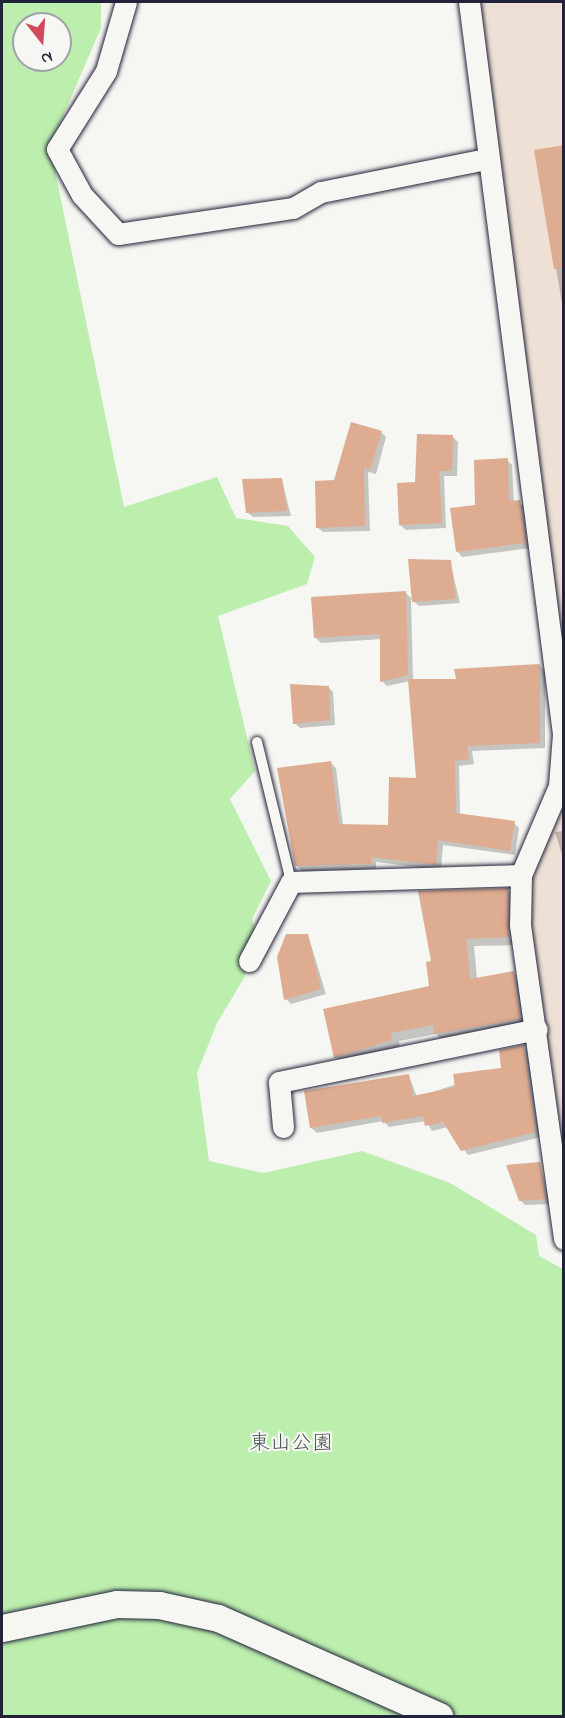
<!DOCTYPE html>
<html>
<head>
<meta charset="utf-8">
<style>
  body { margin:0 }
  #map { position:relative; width:565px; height:1718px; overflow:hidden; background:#f6f6f2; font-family:"Indie Flower","Klee One",sans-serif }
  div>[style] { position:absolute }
  .built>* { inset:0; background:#efe0d5 }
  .green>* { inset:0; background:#bceead }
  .shadow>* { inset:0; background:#0003 }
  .building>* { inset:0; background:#deac91 }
  .roads { filter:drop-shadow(0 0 2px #22223b) drop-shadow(0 0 2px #22223b) }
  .service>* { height:10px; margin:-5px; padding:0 5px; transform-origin:5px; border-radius:5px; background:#f6f6f2 }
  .minor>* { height:21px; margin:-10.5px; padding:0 10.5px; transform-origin:10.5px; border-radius:10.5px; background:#f6f6f2 }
  .tertiary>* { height:27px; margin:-13.5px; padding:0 13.5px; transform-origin:13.5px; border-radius:13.5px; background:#f6f6f2 }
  span { translate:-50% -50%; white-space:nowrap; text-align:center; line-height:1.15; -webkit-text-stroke:4.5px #f6f6f2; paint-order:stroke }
  .park-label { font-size:21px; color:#485558 }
  .frame { position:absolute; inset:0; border:3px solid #22223b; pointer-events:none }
  .north { position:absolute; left:12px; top:12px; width:60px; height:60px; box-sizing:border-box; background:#f6f6f2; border:2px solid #a1a1a9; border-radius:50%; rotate:163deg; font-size:16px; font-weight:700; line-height:24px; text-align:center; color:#22223b }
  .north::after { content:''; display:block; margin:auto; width:21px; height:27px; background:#d1495b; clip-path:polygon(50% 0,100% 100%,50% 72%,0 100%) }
</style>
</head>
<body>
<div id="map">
  <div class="built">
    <i style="clip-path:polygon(471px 2px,563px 2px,563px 1208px,521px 875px,559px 786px)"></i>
  </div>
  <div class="green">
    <i style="clip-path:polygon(evenodd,2px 2px,101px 2px,101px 28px,50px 146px,124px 507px,217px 477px,236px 518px,288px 526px,315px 557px,307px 584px,218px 616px,255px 771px,230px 799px,271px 881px,252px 919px,258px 939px,244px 978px,217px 1023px,197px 1073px,209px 1161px,263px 1173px,362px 1151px,450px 1183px,536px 1235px,539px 1256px,563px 1269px,563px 1716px,2px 1716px,2px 2px,24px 24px,60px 24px,60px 60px,24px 60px,24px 24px)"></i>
  </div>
  <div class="shadow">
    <i style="clip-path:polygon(564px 146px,564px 315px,536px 151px)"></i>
    <i style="clip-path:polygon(381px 432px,386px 437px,376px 474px,368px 472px,370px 531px,323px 532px,317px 527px,335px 482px)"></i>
    <i style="clip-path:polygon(453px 437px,458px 442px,457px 476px,444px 476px,446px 528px,406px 530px,400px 525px)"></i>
    <i style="clip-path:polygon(507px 460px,512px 465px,514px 502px,525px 506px,530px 548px,462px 557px,457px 551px,477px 507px)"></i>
    <i style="clip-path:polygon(282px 480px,291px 516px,253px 517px,247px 512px)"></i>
    <i style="clip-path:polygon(450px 562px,460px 603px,419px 606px,411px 599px,413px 680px,458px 681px,540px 666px,545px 671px,545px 748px,472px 751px,474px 764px,459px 766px,460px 815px,514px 823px,519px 828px,515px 855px,443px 845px,441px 870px,376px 862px,376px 869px,302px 871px,296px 865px,331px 763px,336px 768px,343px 826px,389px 827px,418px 780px,410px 681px,387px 686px,382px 681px,382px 639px,321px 643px,316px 638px,405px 592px,413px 600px)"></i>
    <i style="clip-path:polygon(328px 687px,333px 692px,335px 725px,300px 728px,295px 723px)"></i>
    <i style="clip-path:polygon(564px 831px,564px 861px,555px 832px)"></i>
    <i style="clip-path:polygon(507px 890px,516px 898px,517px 945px,474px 946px,477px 979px,513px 973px,521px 981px,528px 1027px,444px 1042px,436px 1034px,399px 1041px,400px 1048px,344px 1065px,335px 1057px,431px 987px,433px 963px)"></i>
    <i style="clip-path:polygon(308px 935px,326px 994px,291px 1004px,286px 999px)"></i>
    <i style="clip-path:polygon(523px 1046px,529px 1052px,541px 1137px,468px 1155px,448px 1127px,432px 1131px,426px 1121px,389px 1127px,383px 1121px,317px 1133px,311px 1128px,306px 1092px,409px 1076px,417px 1097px,503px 1069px)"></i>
    <i style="clip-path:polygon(540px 1163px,550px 1204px,525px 1205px,520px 1200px)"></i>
  </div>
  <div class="building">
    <i style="clip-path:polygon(564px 145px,564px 268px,554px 269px,534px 150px)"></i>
    <i style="clip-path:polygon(351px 422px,382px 431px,370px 470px,364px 468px,365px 526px,316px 528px,315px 481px,334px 480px)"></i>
    <i style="clip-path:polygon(417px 434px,453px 435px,452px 471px,439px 471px,442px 523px,399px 525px,397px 483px,415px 482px)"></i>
    <i style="clip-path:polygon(508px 458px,509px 501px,520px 500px,526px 543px,456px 552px,450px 508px,475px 505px,474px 460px)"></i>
    <i style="clip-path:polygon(282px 478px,287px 511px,246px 513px,242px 479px)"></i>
    <i style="clip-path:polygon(408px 559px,451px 560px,456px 599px,412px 602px)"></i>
    <i style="clip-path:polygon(406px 591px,408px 675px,380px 682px,380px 634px,314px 638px,311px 597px)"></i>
    <i style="clip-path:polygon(540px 664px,540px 743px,467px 746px,469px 759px,455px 761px,456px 813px,515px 821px,510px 851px,438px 840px,436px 865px,371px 857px,371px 864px,295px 866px,277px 768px,331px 761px,339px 824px,388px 825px,389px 777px,416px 778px,408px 679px,456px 679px,454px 669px)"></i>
    <i style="clip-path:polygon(290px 684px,329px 686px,330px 720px,293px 724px)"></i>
    <i style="clip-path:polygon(508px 888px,509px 937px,466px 939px,470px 979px,514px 971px,520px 1019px,434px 1034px,433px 1025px,391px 1033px,392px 1040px,334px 1058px,323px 1009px,429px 986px,426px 962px,431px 961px,418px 891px)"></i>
    <i style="clip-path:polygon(286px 934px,308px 934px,321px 989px,284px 1000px,277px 957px)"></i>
    <i style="clip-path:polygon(524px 1045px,536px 1132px,461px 1151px,443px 1122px,425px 1126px,423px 1116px,382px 1123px,381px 1116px,310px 1128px,304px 1091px,409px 1074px,413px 1096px,455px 1087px,453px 1074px,501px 1068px,499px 1050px)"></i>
    <i style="clip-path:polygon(540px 1162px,546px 1199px,519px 1201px,506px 1165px)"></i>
  </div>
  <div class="roads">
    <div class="service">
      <i style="left:257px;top:742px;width:144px;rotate:76.3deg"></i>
    </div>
    <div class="minor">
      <i style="left:126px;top:2px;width:72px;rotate:106.2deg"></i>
      <i style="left:106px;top:71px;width:92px;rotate:122.1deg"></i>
      <i style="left:57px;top:149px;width:52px;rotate:61.5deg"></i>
      <i style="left:82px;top:195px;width:53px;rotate:47.3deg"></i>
      <i style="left:118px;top:234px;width:177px;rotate:-8.5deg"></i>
      <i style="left:293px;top:208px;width:32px;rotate:-30deg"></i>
      <i style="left:321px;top:192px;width:168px;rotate:-11.3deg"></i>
      <i style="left:469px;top:2px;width:738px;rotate:82.68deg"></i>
      <i style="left:563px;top:734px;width:52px;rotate:94.4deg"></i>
      <i style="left:559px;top:786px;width:97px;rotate:113.1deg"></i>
      <i style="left:521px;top:875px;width:50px;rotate:91.1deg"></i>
      <i style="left:520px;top:925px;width:317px;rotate:82deg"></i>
      <i style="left:249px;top:961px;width:89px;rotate:-62deg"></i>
      <i style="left:291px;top:882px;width:230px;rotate:-1.7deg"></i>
      <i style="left:283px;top:1127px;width:45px;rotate:-95.1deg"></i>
      <i style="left:279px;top:1082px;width:263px;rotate:-11.6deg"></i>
    </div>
    <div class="tertiary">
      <i style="left:2px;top:1628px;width:117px;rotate:-11.8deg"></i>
      <i style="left:117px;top:1604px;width:42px;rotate:1.4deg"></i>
      <i style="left:159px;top:1605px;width:60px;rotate:12.4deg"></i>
      <i style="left:218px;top:1618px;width:242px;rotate:23.9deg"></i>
    </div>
  </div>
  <div class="park-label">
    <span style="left:291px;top:1444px">東山公園</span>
  </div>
  <div class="frame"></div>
  <div class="north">N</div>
</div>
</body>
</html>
